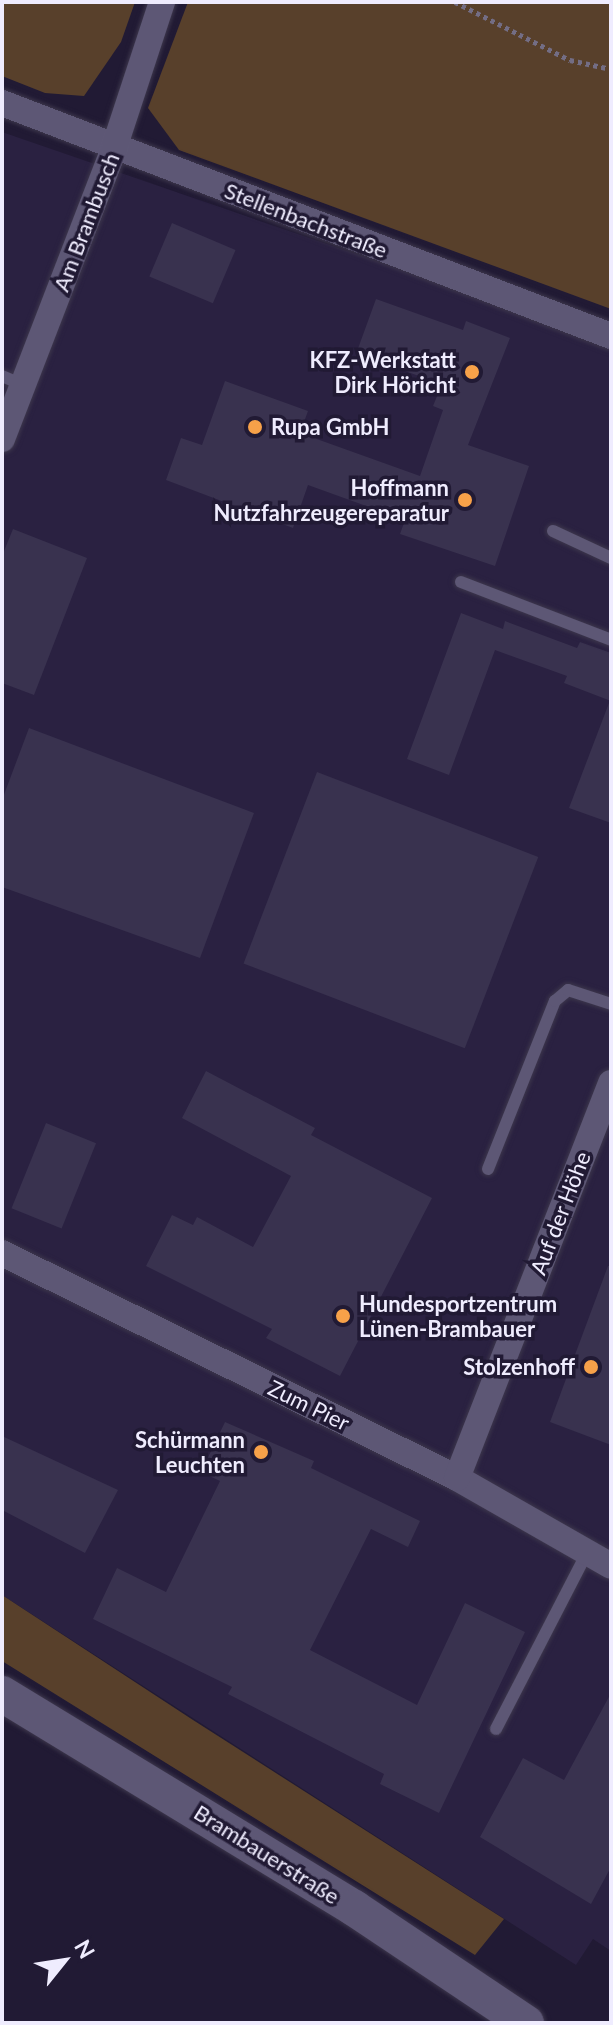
<!DOCTYPE html>
<html>
<head>
<meta charset="utf-8">
<style>
  body { margin:0 }
  #map { position:relative; width:613px; height:2025px; overflow:hidden; background:#211a34; font-family:Lato,sans-serif }
  div>[style] { position:absolute }
  .built>* { inset:0; background:#2a2141 }
  .green>* { inset:0; background:#58402b }
  .building>* { inset:0; background:#39324f; transform-origin:0 0 }
  .path>* { height:5px; margin-top:-2.5px; transform-origin:0; background:repeating-linear-gradient(90deg,#736d84 0 4px,transparent 0 8px) }
  .roads { filter:drop-shadow(0 0 2px #3d374c) drop-shadow(0 0 2px #3d374c) }
  .service>* { height:12px; margin:-6px; padding:0 6px; transform-origin:6px; border-radius:6px; background:#5d5775 }
  .minor>* { height:26px; margin:-13px; padding:0 13px; transform-origin:13px; border-radius:13px; background:#5d5775 }
  .secondary>* { height:36px; margin:-18px; padding:0 18px; transform-origin:18px; border-radius:18px; background:#5d5775 }
  .dots>* { width:22px; height:22px; translate:-50% -50%; box-sizing:border-box; border:4px solid #211a34; border-radius:50% }
  span { translate:-50% -50%; white-space:nowrap; text-align:center; line-height:1.15; -webkit-text-stroke:7px #211a34; paint-order:stroke }
  .street-label { font-size:22px; color:#efecfe }
  .poi-label { font-size:22px; color:#efecfe; font-weight:700 }
  .right { translate:-100% -50%; text-align:right }
  .left { translate:0 -50%; text-align:left }
  .frame { position:absolute; inset:0; border:4px solid #efecfe; pointer-events:none }
  .north { position:absolute; left:24px; top:1921px; width:80px; height:80px; -webkit-text-stroke:6px #211a34; paint-order:stroke; rotate:60deg; font-size:22px; font-weight:700; line-height:32px; text-align:center; color:#efecfe }
  .north::after { content:''; display:block; margin:auto; width:28px; height:36px; background:#efecfe; clip-path:polygon(50% 0,100% 100%,50% 72%,0 100%) }
</style>
</head>
<body>
<div id="map">
  <div class="built">
    <i style="clip-path:polygon(2px 132px,611px 342px,611px 1951px,593px 1939px,576px 1965px,2px 1595px)"></i>
  </div>
  <div class="green">
    <i style="clip-path:polygon(2px 2px,135px 2px,121px 42px,84px 96px,45px 93px,2px 76px)"></i>
    <i style="clip-path:polygon(188px 2px,611px 2px,611px 309px,179px 150px,148px 108px)"></i>
    <i style="clip-path:polygon(2px 1595px,193px 1720px,504px 1919px,475px 1955px,2px 1661px)"></i>
  </div>
  <div class="building">
    <i style="left:172px;top:223px;width:69px;height:58px;rotate:23deg"></i>
    <i style="clip-path:polygon(376px 299px,463px 330px,466px 321px,510px 338px,468px 445px,529px 466px,495px 566px,400px 534px,405px 520px,308px 485px,293px 528px,166px 480px,181px 438px,202px 445px,225px 381px,308px 411px,300px 433px,420px 476px,443px 410px,433px 406px,442px 384px,356px 354px)"></i>
    <i style="clip-path:polygon(13px 529px,87px 558px,34px 695px,2px 683px,2px 556px)"></i>
    <i style="clip-path:polygon(461px 613px,503px 629px,505px 621px,577px 648px,580px 642px,611px 653px,611px 701px,564px 683px,567px 676px,495px 650px,449px 775px,407px 759px)"></i>
    <i style="clip-path:polygon(609px 703px,611px 704px,611px 823px,569px 808px)"></i>
    <i style="clip-path:polygon(29px 728px,254px 813px,200px 958px,2px 887px,2px 800px)"></i>
    <i style="left:317px;top:772px;width:237px;height:205px;rotate:21deg"></i>
    <i style="clip-path:polygon(206px 1071px,315px 1128px,311px 1135px,432px 1198px,340px 1376px,266px 1338px,272px 1329px,146px 1266px,172px 1215px,193px 1225px,197px 1217px,253px 1247px,291px 1176px,182px 1118px)"></i>
    <i style="left:46px;top:1123px;width:54px;height:92px;rotate:22deg"></i>
    <i style="clip-path:polygon(608px 1266px,611px 1266px,611px 1445px,550px 1422px)"></i>
    <i style="clip-path:polygon(225px 1422px,314px 1461px,311px 1468px,420px 1521px,408px 1547px,371px 1529px,310px 1650px,417px 1705px,465px 1603px,525px 1632px,439px 1813px,380px 1784px,384px 1774px,228px 1694px,232px 1687px,93px 1619px,117px 1568px,166px 1592px,220px 1481px,201px 1472px)"></i>
    <i style="clip-path:polygon(2px 1436px,118px 1490px,85px 1553px,2px 1510px)"></i>
    <i style="clip-path:polygon(611px 1693px,611px 1867px,591px 1904px,480px 1837px,523px 1758px,564px 1780px)"></i>
  </div>
  <div class="path">
    <i style="left:455px;top:2px;width:129px;rotate:26.8deg"></i>
    <i style="left:570px;top:60px;width:42px;rotate:12.4deg"></i>
  </div>
  <div class="roads">
    <div class="service">
      <i style="left:2px;top:376px;width:23px;rotate:23deg"></i>
      <i style="left:553px;top:531px;width:64px;rotate:25deg"></i>
      <i style="left:461px;top:582px;width:161px;rotate:21.1deg"></i>
      <i style="left:488px;top:1169px;width:181px;rotate:-68.3deg"></i>
      <i style="left:555px;top:1001px;width:17px;rotate:-40deg"></i>
      <i style="left:568px;top:990px;width:45px;rotate:18deg"></i>
      <i style="left:496px;top:1729px;width:200px;rotate:-62.7deg"></i>
    </div>
    <div class="minor">
      <i style="left:2px;top:103px;width:652px;rotate:20.94deg"></i>
      <i style="left:2px;top:439px;width:312px;rotate:-68.9deg"></i>
      <i style="left:114px;top:148px;width:154px;rotate:-71.8deg"></i>
      <i style="left:2px;top:1253px;width:508px;rotate:26.31deg"></i>
      <i style="left:457px;top:1478px;width:177px;rotate:29.7deg"></i>
      <i style="left:457px;top:1478px;width:424px;rotate:-68.7deg"></i>
    </div>
    <div class="secondary">
      <i style="left:2px;top:1694px;width:412px;rotate:31.3deg"></i>
      <i style="left:354px;top:1908px;width:207px;rotate:33.8deg"></i>
    </div>
  </div>
  <div class="dots">
    <i style="left:472px;top:372px;background:#f7a149"></i>
    <i style="left:255px;top:427px;background:#f7a149"></i>
    <i style="left:465px;top:500px;background:#f7a149"></i>
    <i style="left:343px;top:1316px;background:#f7a149"></i>
    <i style="left:591px;top:1367px;background:#f7a149"></i>
    <i style="left:261px;top:1452px;background:#f7a149"></i>
  </div>
  <div class="street-label">
    <span style="left:306px;top:220px;rotate:21deg">Stellenbachstraße</span>
    <span style="left:86px;top:222px;rotate:-69deg">Am Brambusch</span>
    <span style="left:560px;top:1213px;rotate:-69deg">Auf der Höhe</span>
    <span style="left:309px;top:1405px;rotate:26deg">Zum Pier</span>
    <span style="left:267px;top:1854px;rotate:32deg">Brambauerstraße</span>
  </div>
  <div class="poi-label">
    <span class="right" style="left:456px;top:372px">KFZ-Werkstatt<br>Dirk Höricht</span>
    <span class="left" style="left:271px;top:427px">Rupa GmbH</span>
    <span class="right" style="left:449px;top:500px">Hoffmann<br>Nutzfahrzeugereparatur</span>
    <span class="left" style="left:359px;top:1316px">Hundesportzentrum<br>Lünen-Brambauer</span>
    <span class="right" style="left:575px;top:1367px">Stolzenhoff</span>
    <span class="right" style="left:245px;top:1452px">Schürmann<br>Leuchten</span>
  </div>
  <div class="frame"></div>
  <div class="north">N</div>
</div>
</body>
</html>
